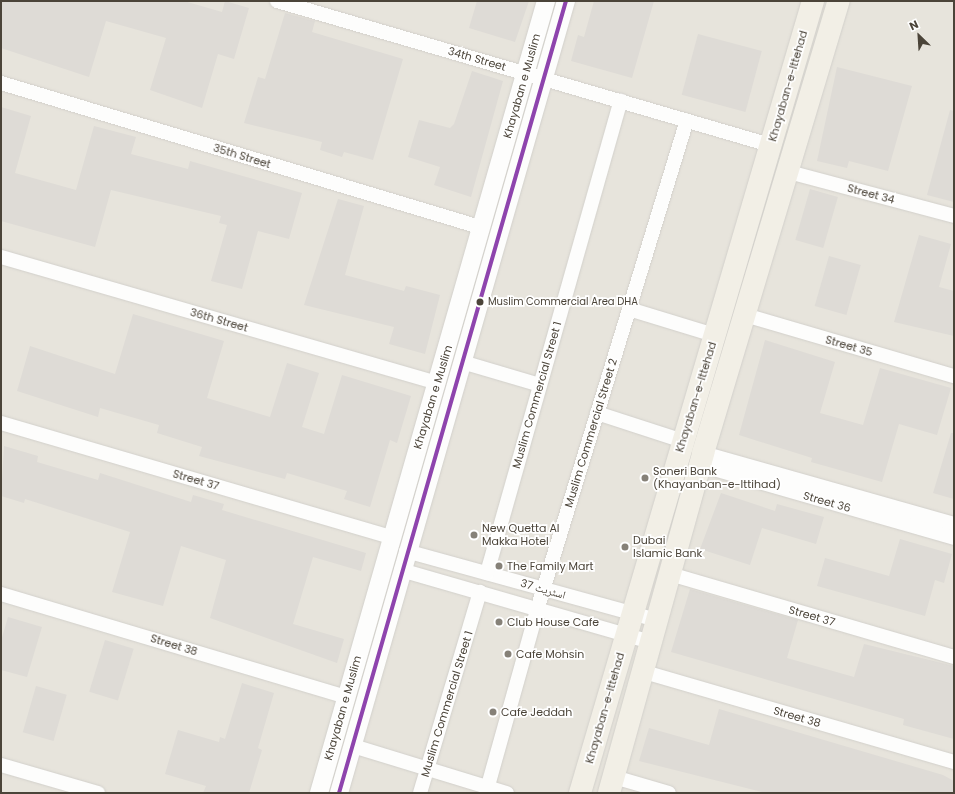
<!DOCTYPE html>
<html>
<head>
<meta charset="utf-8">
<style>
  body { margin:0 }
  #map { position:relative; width:955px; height:794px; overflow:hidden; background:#f4f2ee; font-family:Poppins,"Noto Naskh Arabic",sans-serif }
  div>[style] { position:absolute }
  .residential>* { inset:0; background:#e7e4dc; transform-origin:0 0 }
  .building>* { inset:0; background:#dedbd6; transform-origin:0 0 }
  .roads { filter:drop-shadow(0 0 1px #d2d0cb) drop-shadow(0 0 1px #d2d0cb) }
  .minor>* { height:14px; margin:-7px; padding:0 7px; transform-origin:7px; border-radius:7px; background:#fdfdfc }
  .tertiary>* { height:18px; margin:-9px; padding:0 9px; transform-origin:9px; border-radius:9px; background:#fdfdfc }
  .primary>* { height:22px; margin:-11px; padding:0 11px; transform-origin:11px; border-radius:11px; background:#f2efe6 }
  .bus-1>* { height:4px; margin:-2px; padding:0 2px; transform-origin:2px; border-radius:2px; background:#8e44ad }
  .dots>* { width:11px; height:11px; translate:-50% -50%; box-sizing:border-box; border:2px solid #fff; border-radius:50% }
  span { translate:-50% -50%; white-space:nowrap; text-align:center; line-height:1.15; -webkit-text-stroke:3.5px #fff; paint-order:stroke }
  .bus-label { font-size:10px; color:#4b4439 }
  .left { translate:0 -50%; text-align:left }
  .street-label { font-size:11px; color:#4b4439 }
  .poi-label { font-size:11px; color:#4b4439 }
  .frame { position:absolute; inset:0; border:2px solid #4b4439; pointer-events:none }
  .north { position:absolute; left:899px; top:16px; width:40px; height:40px; -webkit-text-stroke:3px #fff; paint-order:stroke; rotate:335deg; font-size:11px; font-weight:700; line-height:16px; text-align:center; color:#4b4439 }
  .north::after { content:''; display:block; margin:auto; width:14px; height:18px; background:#4b4439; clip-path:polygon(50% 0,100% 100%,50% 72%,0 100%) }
</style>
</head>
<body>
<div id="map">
  <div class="residential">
    <i style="left:1px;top:1px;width:953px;height:792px"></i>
  </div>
  <div class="building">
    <i style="clip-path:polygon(1px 1px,184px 1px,222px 12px,225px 1px,249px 8px,234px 59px,218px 54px,202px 108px,150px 90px,166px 38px,106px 21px,89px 77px,1px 48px)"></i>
    <i style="clip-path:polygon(477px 1px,529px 1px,515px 42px,469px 28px)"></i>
    <i style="clip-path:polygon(594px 1px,654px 1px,632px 78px,571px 61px,578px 35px,584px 37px)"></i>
    <i style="clip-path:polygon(285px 13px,315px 21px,312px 32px,403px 59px,373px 160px,344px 152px,342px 157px,320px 150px,322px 142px,244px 123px,258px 77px,265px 79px)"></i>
    <i style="left:698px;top:34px;width:66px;height:63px;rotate:15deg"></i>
    <i style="clip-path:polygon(837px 67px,912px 86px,888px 171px,849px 161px,847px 168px,817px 161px)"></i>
    <i style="clip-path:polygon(472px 71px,503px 81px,471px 197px,434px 185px,440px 167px,408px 157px,419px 120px,450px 128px,454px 124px)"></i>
    <i style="clip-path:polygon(1px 107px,31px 116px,15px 173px,76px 190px,94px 126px,136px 137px,131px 154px,188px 169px,190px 161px,302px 193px,289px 239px,258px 231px,242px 289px,211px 281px,227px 225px,219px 223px,221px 216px,111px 190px,95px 247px,1px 221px)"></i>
    <i style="clip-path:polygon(950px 110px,954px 111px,954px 202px,927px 195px)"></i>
    <i style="left:810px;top:189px;width:29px;height:53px;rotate:16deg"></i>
    <i style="clip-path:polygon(338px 199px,364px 206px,345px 275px,404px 291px,406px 286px,440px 295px,425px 354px,389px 344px,394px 327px,304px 305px)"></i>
    <i style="clip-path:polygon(919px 235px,951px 244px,939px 287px,954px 291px,954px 336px,894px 322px)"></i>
    <i style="left:829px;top:256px;width:33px;height:52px;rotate:16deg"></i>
    <i style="clip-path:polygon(133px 314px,224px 341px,207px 398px,270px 417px,287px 363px,319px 373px,302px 427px,324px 434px,342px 375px,411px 396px,397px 443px,390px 440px,370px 507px,344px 499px,347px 491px,287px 473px,285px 479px,199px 456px,202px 447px,157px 433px,159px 425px,100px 408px,98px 417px,17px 391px,30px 346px,115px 374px)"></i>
    <i style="clip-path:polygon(765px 340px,835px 362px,820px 413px,863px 425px,880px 368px,951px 388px,937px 435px,899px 424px,882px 482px,811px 462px,812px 458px,739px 435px)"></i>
    <i style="clip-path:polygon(951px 433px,954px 433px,954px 499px,933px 493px)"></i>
    <i style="clip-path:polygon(4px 446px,38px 456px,37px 462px,98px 480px,100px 473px,191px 502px,193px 495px,224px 504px,222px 510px,366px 553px,361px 571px,313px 557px,293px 624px,344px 639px,337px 663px,210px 618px,226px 560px,181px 546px,163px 606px,112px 592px,130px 532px,25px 499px,24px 503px,1px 496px)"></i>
    <i style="clip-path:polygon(721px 493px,775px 511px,777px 504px,824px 517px,816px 544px,762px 528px,750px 565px,700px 549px)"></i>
    <i style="clip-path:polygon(900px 539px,952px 554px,944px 583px,935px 580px,925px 616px,817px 586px,825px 558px,889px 576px)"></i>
    <i style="clip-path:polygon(690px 589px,798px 620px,787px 658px,854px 677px,864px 644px,954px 666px,954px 739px,903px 725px,904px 719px,671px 652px)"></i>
    <i style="clip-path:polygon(8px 617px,42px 627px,27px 677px,1px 670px,1px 641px)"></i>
    <i style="left:105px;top:640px;width:30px;height:54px;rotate:17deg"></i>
    <i style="clip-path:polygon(242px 683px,274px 693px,258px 748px,262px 750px,249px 793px,203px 793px,206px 786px,165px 774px,178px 730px,219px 742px,220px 737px,225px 739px)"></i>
    <i style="left:36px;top:686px;width:32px;height:48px;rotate:16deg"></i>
    <i style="clip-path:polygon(719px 709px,943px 775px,954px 781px,954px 793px,874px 790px,766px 793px,639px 761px,649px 728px,709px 745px)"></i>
  </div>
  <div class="roads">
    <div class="minor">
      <i style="left:277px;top:1px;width:514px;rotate:16.28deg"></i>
      <i style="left:1px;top:83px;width:503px;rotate:16.74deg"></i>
      <i style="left:789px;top:172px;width:171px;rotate:14.9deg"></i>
      <i style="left:1px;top:257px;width:455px;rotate:16.1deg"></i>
      <i style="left:629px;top:309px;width:89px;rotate:17deg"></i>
      <i style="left:745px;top:315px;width:218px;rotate:16.3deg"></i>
      <i style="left:462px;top:362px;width:81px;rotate:16.4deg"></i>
      <i style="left:597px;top:413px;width:90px;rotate:18deg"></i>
      <i style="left:1px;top:423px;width:407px;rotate:16.3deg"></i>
      <i style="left:703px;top:453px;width:261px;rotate:15.8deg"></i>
      <i style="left:700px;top:465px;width:264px;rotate:16deg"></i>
      <i style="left:406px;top:551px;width:259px;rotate:15.4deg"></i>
      <i style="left:401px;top:570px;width:259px;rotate:16.1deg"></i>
      <i style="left:487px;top:573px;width:491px;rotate:-74.2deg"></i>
      <i style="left:670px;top:574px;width:296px;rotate:16.3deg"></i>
      <i style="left:1px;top:594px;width:360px;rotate:16.6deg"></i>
      <i style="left:641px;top:671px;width:326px;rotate:16.2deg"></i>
      <i style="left:353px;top:746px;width:161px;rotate:17deg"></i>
      <i style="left:1px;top:765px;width:101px;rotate:16.1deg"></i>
      <i style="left:614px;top:777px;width:57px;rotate:16.2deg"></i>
      <i style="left:420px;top:793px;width:210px;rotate:-73.4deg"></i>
      <i style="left:486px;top:793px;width:190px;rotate:-74.4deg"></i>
      <i style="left:537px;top:610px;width:512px;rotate:-72.98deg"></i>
    </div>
    <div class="tertiary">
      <i style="left:319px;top:793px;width:824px;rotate:-74.01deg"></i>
      <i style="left:339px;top:793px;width:824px;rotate:-74.01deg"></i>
    </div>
    <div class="primary">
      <i style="left:580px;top:793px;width:826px;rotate:-73.61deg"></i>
      <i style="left:609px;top:793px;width:353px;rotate:-74.5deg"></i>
      <i style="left:703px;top:453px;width:472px;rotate:-73.3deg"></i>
    </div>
  </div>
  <div class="bus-1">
    <i style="left:339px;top:793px;width:824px;rotate:-74.01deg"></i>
  </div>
  <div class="dots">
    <i style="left:480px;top:302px;background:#4b4439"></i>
    <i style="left:645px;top:478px;background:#868178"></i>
    <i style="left:474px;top:535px;background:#868178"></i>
    <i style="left:625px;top:547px;background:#868178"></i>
    <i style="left:499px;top:566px;background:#868178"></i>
    <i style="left:499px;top:622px;background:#868178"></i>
    <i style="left:508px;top:654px;background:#868178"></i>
    <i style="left:493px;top:712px;background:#868178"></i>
  </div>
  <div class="bus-label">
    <span class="left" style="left:488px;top:302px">Muslim Commercial Area DHA</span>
  </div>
  <div class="street-label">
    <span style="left:477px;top:59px;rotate:16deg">34th Street</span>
    <span style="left:522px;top:86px;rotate:-74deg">Khayaban e Muslim</span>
    <span style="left:788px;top:86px;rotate:-74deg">Khayaban-e-Ittehad</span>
    <span style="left:242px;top:156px;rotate:17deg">35th Street</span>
    <span style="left:871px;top:194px;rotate:15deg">Street 34</span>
    <span style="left:219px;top:320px;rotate:16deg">36th Street</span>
    <span style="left:849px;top:346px;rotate:16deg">Street 35</span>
    <span style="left:537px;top:395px;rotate:-74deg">Muslim Commercial Street 1</span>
    <span style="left:433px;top:397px;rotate:-73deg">Khayaban e Muslim</span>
    <span style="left:696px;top:397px;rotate:-73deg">Khayaban-e-Ittehad</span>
    <span style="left:591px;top:433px;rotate:-73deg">Muslim Commercial Street 2</span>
    <span style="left:196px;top:480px;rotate:16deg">Street 37</span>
    <span style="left:827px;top:502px;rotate:16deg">Street 36</span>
    <span style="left:543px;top:589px;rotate:16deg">اسٹریٹ 37</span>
    <span style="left:812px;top:616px;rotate:16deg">Street 37</span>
    <span style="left:174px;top:645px;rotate:17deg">Street 38</span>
    <span style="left:447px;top:704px;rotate:-73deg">Muslim Commercial Street 1</span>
    <span style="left:343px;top:708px;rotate:-74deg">Khayaban e Muslim</span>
    <span style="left:605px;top:708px;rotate:-74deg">Khayaban-e-Ittehad</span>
    <span style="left:797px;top:717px;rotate:16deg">Street 38</span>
  </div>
  <div class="poi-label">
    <span class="left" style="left:653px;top:478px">Soneri Bank<br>(Khayanban-e-Ittihad)</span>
    <span class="left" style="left:482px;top:535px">New Quetta Al<br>Makka Hotel</span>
    <span class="left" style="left:633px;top:547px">Dubai<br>Islamic Bank</span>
    <span class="left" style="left:507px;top:566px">The Family Mart</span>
    <span class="left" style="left:507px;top:622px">Club House Cafe</span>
    <span class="left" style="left:516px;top:654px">Cafe Mohsin</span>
    <span class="left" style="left:501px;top:712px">Cafe Jeddah</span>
  </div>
  <div class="frame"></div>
  <div class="north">N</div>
</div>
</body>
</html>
